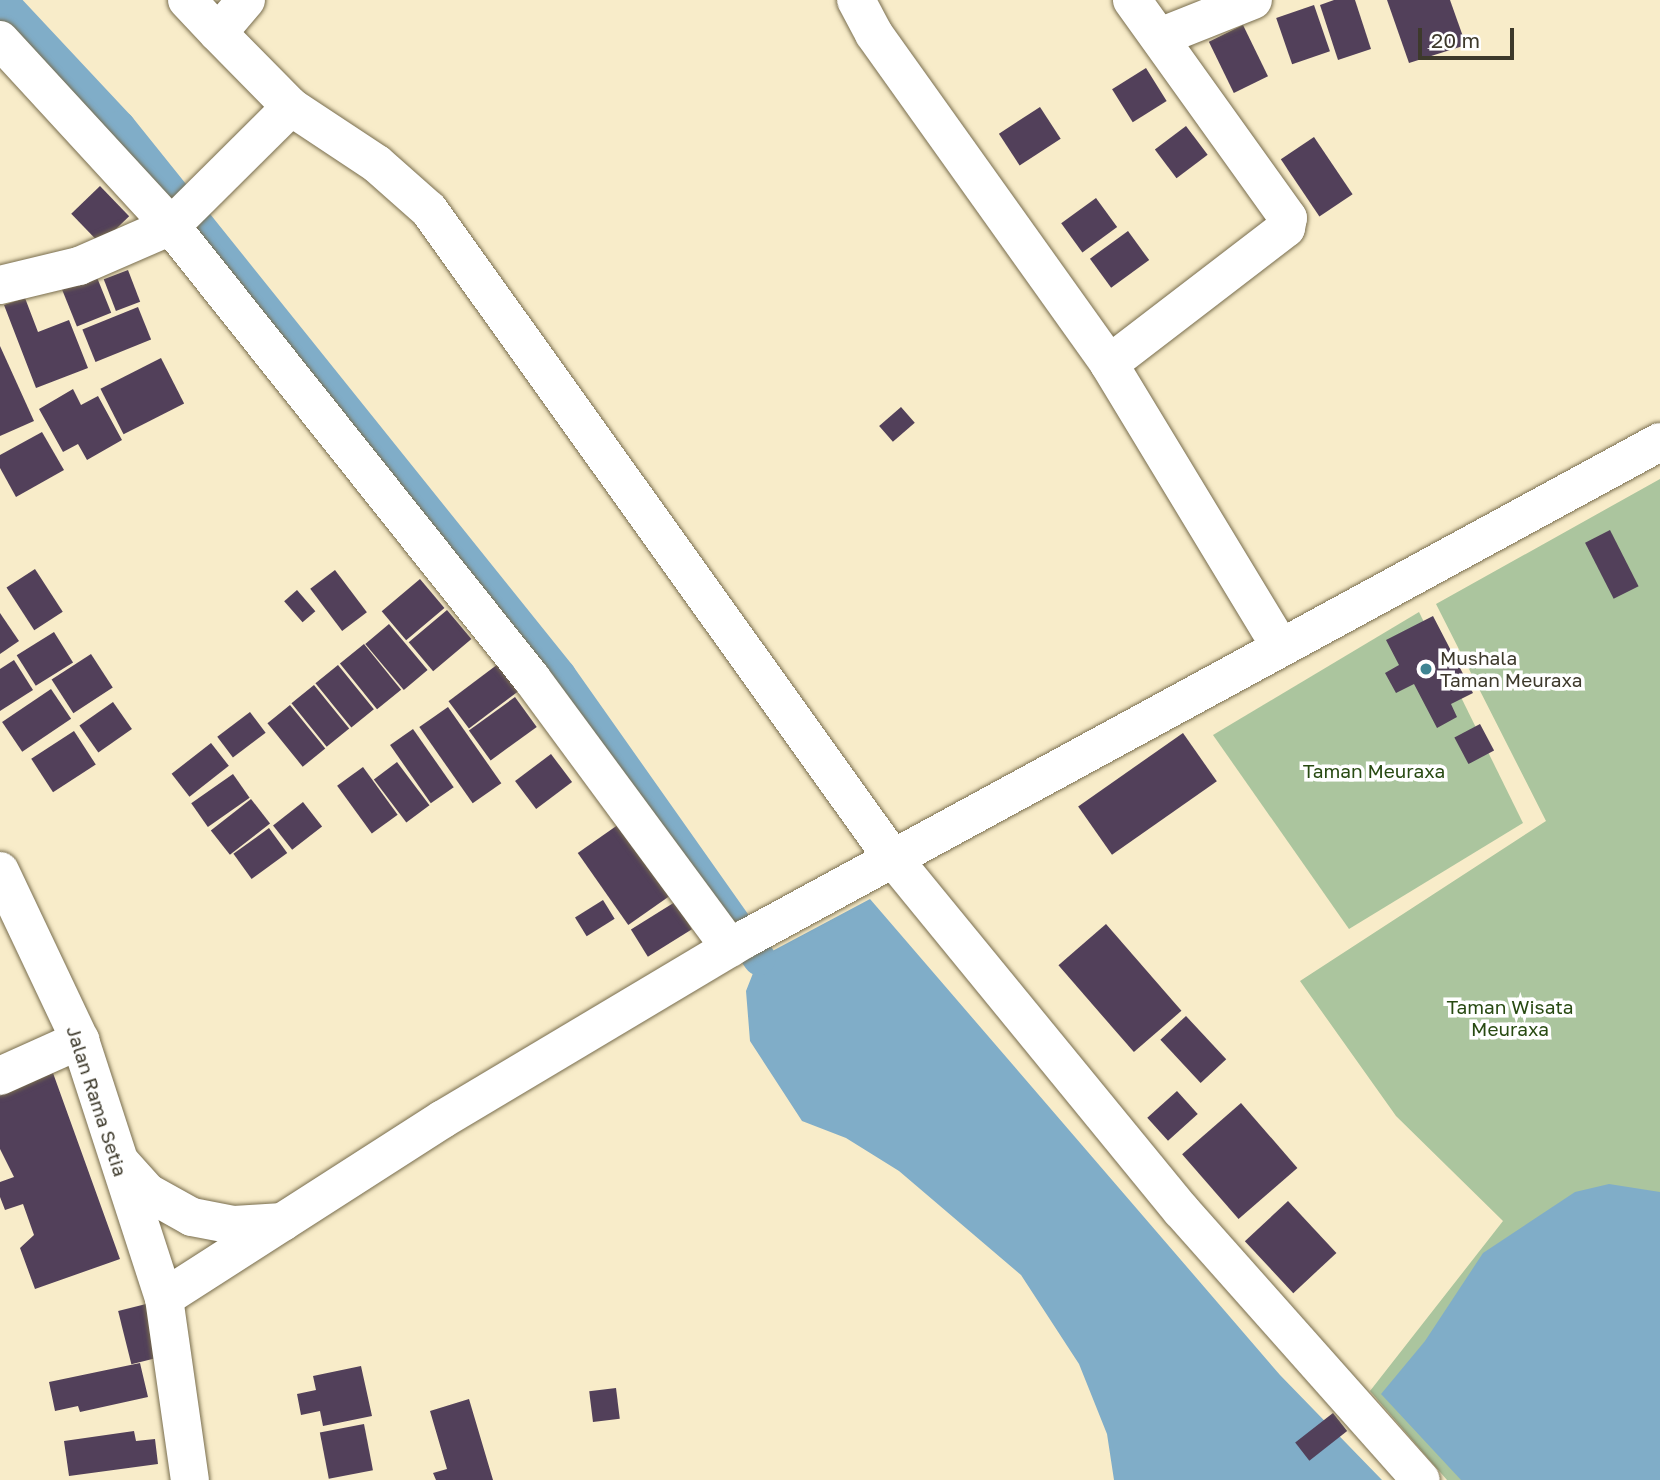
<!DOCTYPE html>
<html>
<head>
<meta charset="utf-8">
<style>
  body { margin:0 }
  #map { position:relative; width:1660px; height:1480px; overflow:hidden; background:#f8ecc9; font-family:"Golos Text",sans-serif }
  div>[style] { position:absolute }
  .green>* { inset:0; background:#abc59e }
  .water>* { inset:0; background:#80adc8 }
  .canal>* { height:33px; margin:-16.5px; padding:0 16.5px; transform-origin:16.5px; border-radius:16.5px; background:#80adc8 }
  .building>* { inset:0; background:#52405a; transform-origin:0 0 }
  .roads { filter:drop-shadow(0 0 2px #786d4e) drop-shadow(0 0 2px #786d4e) }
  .minor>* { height:38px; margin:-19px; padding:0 19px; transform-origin:19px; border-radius:19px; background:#fff }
  .dots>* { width:19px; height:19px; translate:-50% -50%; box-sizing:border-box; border:4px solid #fff; border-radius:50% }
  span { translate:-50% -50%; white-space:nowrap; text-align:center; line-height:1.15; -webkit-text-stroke:7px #fff; paint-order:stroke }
  .poi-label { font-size:19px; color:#3d392b }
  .left { translate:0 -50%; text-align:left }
  .park-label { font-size:19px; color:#284a12 }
  .street-label { font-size:19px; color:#3d392b }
  .scale { position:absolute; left:1418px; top:28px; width:96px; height:32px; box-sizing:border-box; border:4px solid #3d392b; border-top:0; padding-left:9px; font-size:21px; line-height:24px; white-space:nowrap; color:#3d392b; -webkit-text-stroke:5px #fff; paint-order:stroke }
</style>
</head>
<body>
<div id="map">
  <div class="green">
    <i style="clip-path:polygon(1660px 479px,1660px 1480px,1447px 1480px,1370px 1391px,1503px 1221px,1396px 1116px,1300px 981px,1546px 821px,1436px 604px)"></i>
    <i style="clip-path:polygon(1419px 612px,1523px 823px,1349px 929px,1213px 735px)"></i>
  </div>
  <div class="water">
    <i style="clip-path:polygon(870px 899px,1280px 1375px,1382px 1480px,1114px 1480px,1107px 1434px,1079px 1364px,1021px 1275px,899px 1171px,846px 1138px,802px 1121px,750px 1041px,746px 991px,759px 958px)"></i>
    <i style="clip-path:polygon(1609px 1184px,1660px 1192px,1660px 1480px,1461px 1480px,1381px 1394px,1425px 1341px,1483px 1253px,1575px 1192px)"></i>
  </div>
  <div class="canal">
    <i style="left:0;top:0;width:174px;rotate:46.9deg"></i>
    <i style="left:119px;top:127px;width:703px;rotate:51.24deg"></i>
    <i style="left:559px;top:675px;width:347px;rotate:54.8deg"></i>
  </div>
  <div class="building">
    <i style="clip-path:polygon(1334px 0,1355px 0,1371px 49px,1338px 60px,1320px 5px)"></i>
    <i style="clip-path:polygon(1387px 0,1450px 0,1466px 45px,1409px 63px)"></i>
    <i style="left:1314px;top:5px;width:49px;height:40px;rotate:71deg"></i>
    <i style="left:1243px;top:25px;width:57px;height:38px;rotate:64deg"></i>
    <i style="left:1146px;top:68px;width:39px;height:40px;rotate:58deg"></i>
    <i style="left:1040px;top:107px;width:38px;height:49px;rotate:57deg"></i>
    <i style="left:1186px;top:126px;width:36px;height:39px;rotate:53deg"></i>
    <i style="left:1314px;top:137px;width:69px;height:40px;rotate:56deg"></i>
    <i style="left:100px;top:186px;width:42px;height:40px;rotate:46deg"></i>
    <i style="left:1096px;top:198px;width:36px;height:43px;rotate:54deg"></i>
    <i style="left:1128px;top:231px;width:36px;height:47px;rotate:54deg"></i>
    <i style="left:94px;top:270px;width:46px;height:37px;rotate:68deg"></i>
    <i style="left:128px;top:270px;width:34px;height:26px;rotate:69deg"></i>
    <i style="clip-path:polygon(25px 298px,38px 332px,69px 320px,88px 368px,36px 388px,4px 305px)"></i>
    <i style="left:138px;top:307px;width:35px;height:60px;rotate:68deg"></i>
    <i style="clip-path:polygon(0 346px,34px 421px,0 436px)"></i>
    <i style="left:161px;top:358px;width:51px;height:68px;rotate:63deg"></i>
    <i style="clip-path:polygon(73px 389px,81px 405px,98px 396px,122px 440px,87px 460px,78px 444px,63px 452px,39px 409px)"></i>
    <i style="left:901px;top:407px;width:21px;height:29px;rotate:49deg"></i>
    <i style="clip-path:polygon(42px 432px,64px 470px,16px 497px,0 468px,0 455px)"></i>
    <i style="left:1610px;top:530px;width:63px;height:28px;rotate:63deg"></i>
    <i style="left:35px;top:569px;width:51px;height:34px;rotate:57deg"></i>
    <i style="left:335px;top:570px;width:53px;height:31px;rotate:53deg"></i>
    <i style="left:420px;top:579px;width:38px;height:50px;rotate:50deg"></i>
    <i style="left:297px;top:590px;width:28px;height:17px;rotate:49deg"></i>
    <i style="left:447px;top:610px;width:38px;height:50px;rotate:50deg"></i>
    <i style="clip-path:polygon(0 613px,19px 641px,0 654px)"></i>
    <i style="clip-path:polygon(1433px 616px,1473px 693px,1451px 704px,1457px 717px,1437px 728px,1414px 684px,1396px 693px,1385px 673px,1399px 665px,1386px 640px)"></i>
    <i style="left:389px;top:624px;width:60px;height:31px;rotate:50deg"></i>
    <i style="left:54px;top:632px;width:36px;height:44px;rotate:58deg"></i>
    <i style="left:364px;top:644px;width:59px;height:31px;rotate:51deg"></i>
    <i style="left:91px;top:654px;width:40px;height:47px;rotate:57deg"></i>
    <i style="left:506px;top:658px;width:34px;height:72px;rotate:53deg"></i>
    <i style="clip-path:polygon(14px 660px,33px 690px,0 711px,0 669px)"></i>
    <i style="left:338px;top:665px;width:57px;height:29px;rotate:51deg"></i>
    <i style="left:314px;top:685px;width:56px;height:29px;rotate:51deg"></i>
    <i style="left:51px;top:689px;width:36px;height:59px;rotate:56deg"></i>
    <i style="left:515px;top:697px;width:37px;height:57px;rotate:54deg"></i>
    <i style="left:113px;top:702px;width:33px;height:41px;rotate:55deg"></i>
    <i style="left:290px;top:705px;width:56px;height:29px;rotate:51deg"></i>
    <i style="left:448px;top:707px;width:93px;height:35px;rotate:55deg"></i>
    <i style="left:250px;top:712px;width:26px;height:41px;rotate:53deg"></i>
    <i style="left:1480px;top:724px;width:30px;height:29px;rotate:62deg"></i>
    <i style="left:413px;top:729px;width:71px;height:28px;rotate:55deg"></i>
    <i style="left:74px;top:731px;width:40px;height:51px;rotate:57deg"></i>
    <i style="left:1183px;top:733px;width:59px;height:128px;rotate:55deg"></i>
    <i style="left:211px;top:743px;width:29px;height:50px;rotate:52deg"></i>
    <i style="left:551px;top:754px;width:35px;height:45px;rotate:53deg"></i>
    <i style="left:397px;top:762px;width:54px;height:29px;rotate:53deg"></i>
    <i style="left:363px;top:767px;width:59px;height:32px;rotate:54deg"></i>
    <i style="left:233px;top:774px;width:29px;height:51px;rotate:55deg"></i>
    <i style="left:251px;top:799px;width:31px;height:51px;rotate:52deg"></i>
    <i style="left:303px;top:802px;width:31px;height:38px;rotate:52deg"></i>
    <i style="left:622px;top:822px;width:88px;height:54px;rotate:55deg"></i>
    <i style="left:269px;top:828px;width:31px;height:44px;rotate:54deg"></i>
    <i style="left:603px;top:900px;width:22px;height:33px;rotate:58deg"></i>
    <i style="left:675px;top:902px;width:32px;height:52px;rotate:58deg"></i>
    <i style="left:1106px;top:924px;width:115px;height:63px;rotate:49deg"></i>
    <i style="left:1186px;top:1016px;width:59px;height:35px;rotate:47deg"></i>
    <i style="clip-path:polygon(53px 1073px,120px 1259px,35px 1289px,20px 1248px,34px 1235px,23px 1204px,5px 1210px,0 1197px,0 1182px,14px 1177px,0 1149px,0 1092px)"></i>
    <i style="left:1177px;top:1091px;width:31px;height:40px;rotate:48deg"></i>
    <i style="left:1241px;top:1103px;width:86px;height:78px;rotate:49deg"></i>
    <i style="left:1288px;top:1201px;width:71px;height:59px;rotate:47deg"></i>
    <i style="left:154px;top:1302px;width:55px;height:37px;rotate:76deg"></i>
    <i style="clip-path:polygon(140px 1363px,148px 1397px,80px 1412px,78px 1406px,55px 1411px,49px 1382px)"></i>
    <i style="clip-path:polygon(361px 1366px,372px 1416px,323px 1426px,320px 1411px,301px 1415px,297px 1394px,316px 1390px,313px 1376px)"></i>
    <i style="left:616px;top:1388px;width:31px;height:27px;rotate:83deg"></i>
    <i style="clip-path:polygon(469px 1399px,493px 1480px,436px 1480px,433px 1473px,447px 1469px,430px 1411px)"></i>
    <i style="left:1333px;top:1413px;width:23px;height:48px;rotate:52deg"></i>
    <i style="left:364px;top:1424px;width:47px;height:45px;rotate:79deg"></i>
    <i style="clip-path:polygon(134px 1431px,136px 1441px,155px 1439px,158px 1464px,69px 1476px,64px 1441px)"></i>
  </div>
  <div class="roads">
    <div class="minor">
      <i style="left:187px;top:0;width:45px;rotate:46.8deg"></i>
      <i style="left:246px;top:0;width:43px;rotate:130.3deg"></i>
      <i style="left:218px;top:33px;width:104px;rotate:45.4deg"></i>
      <i style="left:291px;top:107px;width:103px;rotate:33.5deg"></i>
      <i style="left:377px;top:164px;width:69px;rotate:41.5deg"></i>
      <i style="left:429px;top:210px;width:794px;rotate:54.43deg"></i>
      <i style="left:891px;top:856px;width:458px;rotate:50.7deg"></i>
      <i style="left:1181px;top:1210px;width:361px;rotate:48.4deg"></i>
      <i style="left:856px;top:0;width:38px;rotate:62deg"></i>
      <i style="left:874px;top:34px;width:405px;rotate:54.5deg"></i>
      <i style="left:1109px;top:364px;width:330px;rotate:58.8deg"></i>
      <i style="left:1160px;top:37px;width:100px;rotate:-21.7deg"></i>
      <i style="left:0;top:40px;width:253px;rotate:47.4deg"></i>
      <i style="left:171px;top:226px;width:579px;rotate:51.45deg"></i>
      <i style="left:532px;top:679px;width:334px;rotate:53.6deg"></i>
      <i style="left:0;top:285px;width:81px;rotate:-13.5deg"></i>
      <i style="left:79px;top:266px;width:100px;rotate:-23.5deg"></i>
      <i style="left:171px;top:226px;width:169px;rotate:-44.8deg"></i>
      <i style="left:1109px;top:364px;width:223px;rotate:-37.5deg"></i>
      <i style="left:1286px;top:228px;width:10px;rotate:-79deg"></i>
      <i style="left:1288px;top:218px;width:268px;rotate:-125.6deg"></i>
      <i style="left:0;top:871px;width:187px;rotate:64.7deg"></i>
      <i style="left:80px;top:1040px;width:271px;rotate:72deg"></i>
      <i style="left:164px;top:1298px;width:184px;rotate:81.9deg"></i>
      <i style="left:0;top:1076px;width:88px;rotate:-24.2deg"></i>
      <i style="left:122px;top:1164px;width:38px;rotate:48deg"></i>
      <i style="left:147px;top:1192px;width:51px;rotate:29.1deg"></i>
      <i style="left:192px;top:1217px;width:43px;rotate:10.8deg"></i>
      <i style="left:234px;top:1225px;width:49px;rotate:-3.5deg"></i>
      <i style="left:164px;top:1298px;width:331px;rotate:-32.7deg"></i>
      <i style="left:443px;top:1119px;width:352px;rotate:-30.8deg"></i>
      <i style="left:745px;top:939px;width:1041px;rotate:-28.51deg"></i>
    </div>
  </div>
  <div class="dots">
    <i style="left:1426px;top:669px;background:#3f8492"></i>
  </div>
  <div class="poi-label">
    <span class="left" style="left:1440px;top:669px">Mushala<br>Taman Meuraxa</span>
  </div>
  <div class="park-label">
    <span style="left:1374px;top:771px">Taman Meuraxa</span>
    <span style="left:1510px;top:1018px">Taman Wisata<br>Meuraxa</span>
  </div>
  <div class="street-label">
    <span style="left:97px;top:1101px;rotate:72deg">Jalan Rama Setia</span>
  </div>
  <div class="scale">20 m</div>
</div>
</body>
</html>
